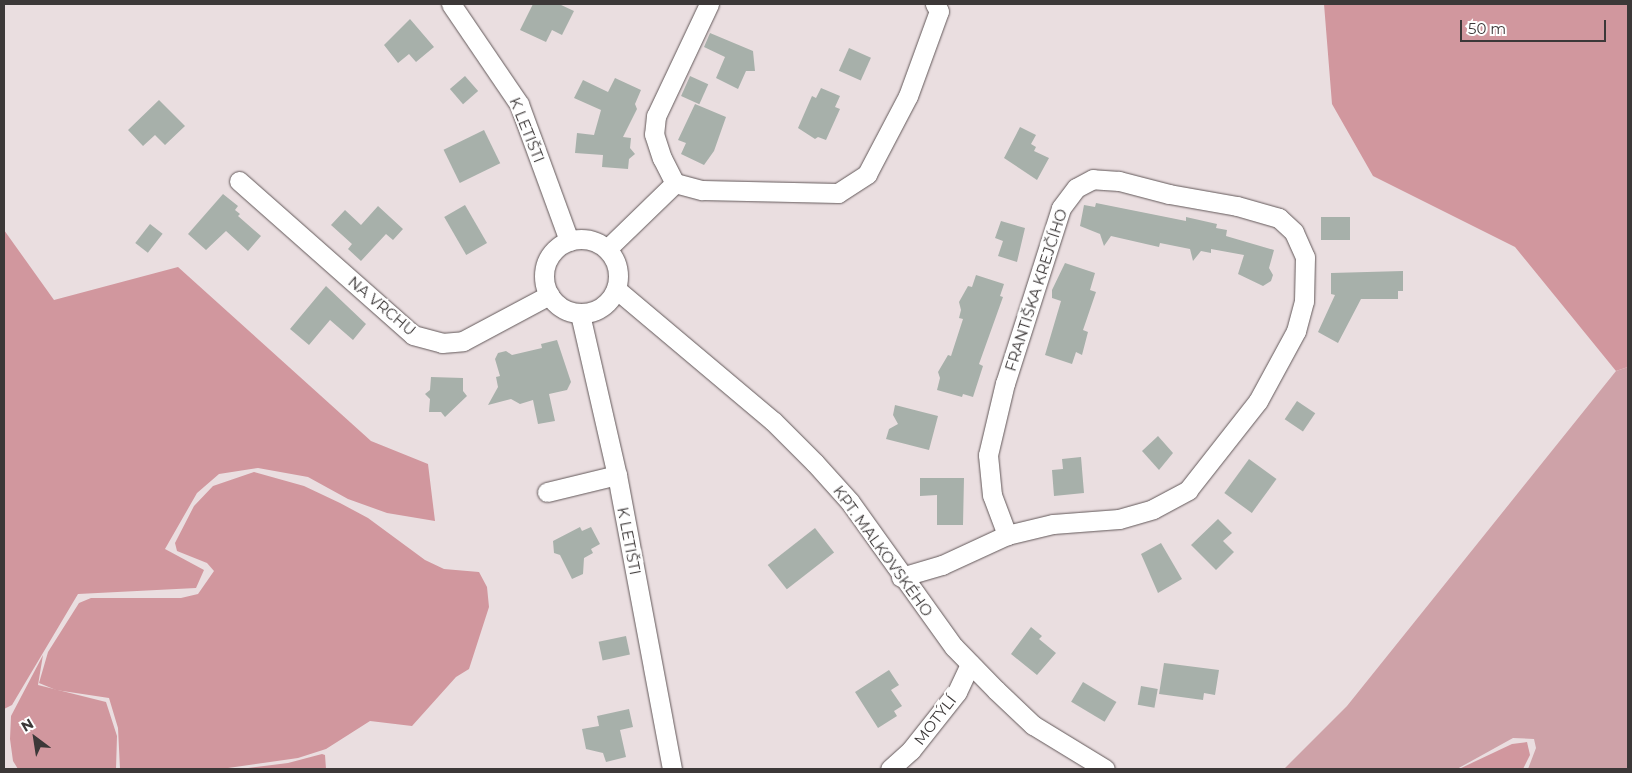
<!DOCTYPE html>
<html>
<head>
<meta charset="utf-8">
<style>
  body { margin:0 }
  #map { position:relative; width:1632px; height:773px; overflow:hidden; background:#eadee0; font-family:Montserrat,sans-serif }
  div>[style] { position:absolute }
  .green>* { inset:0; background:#cea2a8 }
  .forest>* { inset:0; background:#d1979e }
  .building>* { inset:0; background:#a7b0aa; transform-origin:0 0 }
  .roads { filter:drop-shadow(0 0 1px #625859) drop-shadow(0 0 1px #625859) }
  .street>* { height:19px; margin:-9.5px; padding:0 9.5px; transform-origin:9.5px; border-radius:9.5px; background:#fff }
  .street>.ring { margin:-9.5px; padding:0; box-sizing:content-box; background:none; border:19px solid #fff; border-radius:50% }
  span { translate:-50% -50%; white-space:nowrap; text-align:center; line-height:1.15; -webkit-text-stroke:4px #fff; paint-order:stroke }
  .street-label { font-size:15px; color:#3c3838 }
  .frame { position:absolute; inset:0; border:5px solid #3c3838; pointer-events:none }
  .north { position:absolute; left:10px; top:713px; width:50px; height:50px; -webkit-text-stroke:4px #fff; paint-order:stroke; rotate:329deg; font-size:14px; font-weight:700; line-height:20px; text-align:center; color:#3c3838 }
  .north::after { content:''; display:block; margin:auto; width:18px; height:22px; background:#3c3838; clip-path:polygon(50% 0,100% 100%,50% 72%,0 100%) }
  .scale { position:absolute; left:1460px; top:20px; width:146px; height:22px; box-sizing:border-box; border:2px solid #3c3838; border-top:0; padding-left:6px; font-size:15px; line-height:18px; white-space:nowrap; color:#3c3838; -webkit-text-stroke:4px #fff; paint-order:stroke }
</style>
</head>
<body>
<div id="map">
  <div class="green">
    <i style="clip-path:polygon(1628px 367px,1628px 769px,1528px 769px,1536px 748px,1534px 739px,1513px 738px,1457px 769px,1284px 769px,1347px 706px,1616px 371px)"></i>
  </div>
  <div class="forest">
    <i style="clip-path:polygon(1324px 4px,1628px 4px,1628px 367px,1616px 371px,1515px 247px,1373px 176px,1332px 104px)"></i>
    <i style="clip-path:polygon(4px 230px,54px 300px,178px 267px,371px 441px,428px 464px,435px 521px,387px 513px,348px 499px,308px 477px,258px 468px,219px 474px,197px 493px,165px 549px,204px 570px,196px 588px,78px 594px,12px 705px,4px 709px)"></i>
    <i style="clip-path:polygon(254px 472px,304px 486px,340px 503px,368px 518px,425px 560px,444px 569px,479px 572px,487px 587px,489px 607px,469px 669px,456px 677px,412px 726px,370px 721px,326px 749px,298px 758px,221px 769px,120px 769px,118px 728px,109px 698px,56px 690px,39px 683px,48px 652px,79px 603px,91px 598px,181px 598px,198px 594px,214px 571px,207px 563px,177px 551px,175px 543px,194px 506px,213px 486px)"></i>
    <i style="clip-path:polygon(43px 655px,38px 685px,106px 702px,117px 736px,116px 769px,18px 769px,13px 761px,10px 739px,11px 716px)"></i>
    <i style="clip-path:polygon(1527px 742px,1530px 755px,1523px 769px,1459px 769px,1512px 744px)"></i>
    <i style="clip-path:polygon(322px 754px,325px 755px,326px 769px,240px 769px,288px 763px)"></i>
  </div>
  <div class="building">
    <i style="clip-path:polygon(533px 4px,559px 4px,574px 11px,562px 35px,552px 30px,546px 42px,520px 30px)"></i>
    <i style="clip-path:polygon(410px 19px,434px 47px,416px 62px,409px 54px,398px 63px,384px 45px)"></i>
    <i style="clip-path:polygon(710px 33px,753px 51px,755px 71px,746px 71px,738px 89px,716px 78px,725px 57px,704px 47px)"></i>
    <i style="left:849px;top:48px;width:24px;height:25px;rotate:24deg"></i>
    <i style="left:465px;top:76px;width:20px;height:20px;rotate:49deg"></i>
    <i style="left:690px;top:76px;width:20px;height:22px;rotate:24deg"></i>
    <i style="clip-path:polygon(615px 78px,641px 90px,635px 104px,637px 109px,623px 137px,631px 138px,630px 148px,635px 154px,629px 159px,628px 169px,602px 167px,603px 155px,575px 153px,577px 133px,594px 135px,601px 110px,574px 98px,583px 80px,608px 92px)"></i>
    <i style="clip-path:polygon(821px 88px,840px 96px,835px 107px,840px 109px,826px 140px,818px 137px,815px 139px,798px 128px,812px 96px,816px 98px)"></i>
    <i style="clip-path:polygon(159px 100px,185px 126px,165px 145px,155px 135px,143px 146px,128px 130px)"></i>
    <i style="clip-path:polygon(695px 104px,726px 117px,714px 151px,704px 165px,681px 154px,686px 143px,678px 140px)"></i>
    <i style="clip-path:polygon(1020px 127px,1036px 135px,1031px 144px,1036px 147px,1034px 151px,1049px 158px,1037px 180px,1004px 158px)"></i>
    <i style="left:484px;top:130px;width:37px;height:45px;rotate:64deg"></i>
    <i style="clip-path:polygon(223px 194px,238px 206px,235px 210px,240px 214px,238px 216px,261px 236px,248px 251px,226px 231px,206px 250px,188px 234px)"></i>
    <i style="clip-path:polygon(1096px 203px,1186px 221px,1186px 217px,1217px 224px,1216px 228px,1227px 230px,1226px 236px,1274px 250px,1269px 268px,1273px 275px,1271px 281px,1263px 286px,1238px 274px,1244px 255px,1211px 249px,1211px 253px,1201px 251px,1193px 261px,1190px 249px,1160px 243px,1159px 247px,1111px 236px,1104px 246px,1100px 234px,1080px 226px,1084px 205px,1095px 207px)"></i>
    <i style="left:465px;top:205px;width:44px;height:24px;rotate:60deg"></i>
    <i style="clip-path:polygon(378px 206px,403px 229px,393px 240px,386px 234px,361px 261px,348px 249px,352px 244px,331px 225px,345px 210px,361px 225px)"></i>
    <i style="left:1321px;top:217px;width:29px;height:23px"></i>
    <i style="clip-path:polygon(1001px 221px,1025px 228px,1017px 262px,998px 256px,1003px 241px,995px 238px)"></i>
    <i style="left:150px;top:224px;width:16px;height:24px;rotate:38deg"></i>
    <i style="clip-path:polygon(1065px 263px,1095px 273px,1090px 290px,1096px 292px,1083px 330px,1088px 332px,1082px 355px,1076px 352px,1072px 364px,1045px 355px,1061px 301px,1052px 298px,1052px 290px)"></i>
    <i style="clip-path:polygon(1403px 271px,1403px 291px,1398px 291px,1398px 299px,1361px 299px,1338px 343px,1318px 332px,1335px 295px,1331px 294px,1331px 273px)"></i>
    <i style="clip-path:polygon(976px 275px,1004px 284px,1000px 296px,1003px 297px,979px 364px,983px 366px,973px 397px,963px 394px,962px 397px,937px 390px,940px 378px,938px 372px,948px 355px,951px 356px,963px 319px,959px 318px,961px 310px,959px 302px,968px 286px,972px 287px)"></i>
    <i style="clip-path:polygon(326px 286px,366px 324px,353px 340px,330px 320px,309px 345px,290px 329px)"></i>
    <i style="clip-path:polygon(557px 340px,571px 382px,567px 390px,549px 394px,555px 421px,538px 424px,533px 400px,520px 404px,511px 399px,488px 405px,498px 387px,496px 377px,500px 376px,495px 359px,498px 353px,506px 351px,512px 355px,542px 348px,541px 344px)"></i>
    <i style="clip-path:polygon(431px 377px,463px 378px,463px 391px,467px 396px,445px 417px,441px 412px,429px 412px,430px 399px,425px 394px,430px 390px)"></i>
    <i style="left:1297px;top:401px;width:22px;height:22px;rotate:34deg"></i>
    <i style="clip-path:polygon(895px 405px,938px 416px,929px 450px,886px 439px,889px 429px,898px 424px,893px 415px)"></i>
    <i style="clip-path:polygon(1158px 436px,1173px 453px,1159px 470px,1142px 451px)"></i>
    <i style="clip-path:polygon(1081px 457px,1084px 493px,1054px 496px,1052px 470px,1063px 469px,1062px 459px)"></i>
    <i style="left:1249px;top:459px;width:34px;height:42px;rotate:36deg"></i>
    <i style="clip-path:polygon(920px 478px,964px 478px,963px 525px,937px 525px,937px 495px,920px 496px)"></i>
    <i style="clip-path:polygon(1218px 519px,1232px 533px,1223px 541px,1234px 552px,1216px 570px,1191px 545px)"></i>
    <i style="clip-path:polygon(580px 527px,582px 531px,591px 527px,600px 544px,591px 549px,593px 553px,584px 558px,583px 574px,572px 579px,560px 555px,554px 553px,553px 541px)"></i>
    <i style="left:815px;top:528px;width:31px;height:60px;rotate:52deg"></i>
    <i style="clip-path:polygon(1161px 543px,1182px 579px,1158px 593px,1141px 554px)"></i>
    <i style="clip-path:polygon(1031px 627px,1042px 636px,1039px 639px,1056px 653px,1037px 675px,1011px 654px)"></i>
    <i style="left:626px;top:636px;width:19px;height:28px;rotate:78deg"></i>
    <i style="clip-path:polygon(1164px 663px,1219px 670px,1215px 695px,1204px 693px,1203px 700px,1159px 694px)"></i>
    <i style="clip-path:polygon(889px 670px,899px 685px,891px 690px,902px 706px,894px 711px,897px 716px,878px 728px,855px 692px)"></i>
    <i style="left:1083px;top:682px;width:39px;height:23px;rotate:31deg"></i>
    <i style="left:1141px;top:686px;width:17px;height:19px;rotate:10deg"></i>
    <i style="clip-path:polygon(629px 709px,633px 727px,620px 730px,626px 757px,606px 762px,603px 753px,586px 749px,582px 729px,599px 726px,597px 716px)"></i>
  </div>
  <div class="roads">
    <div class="street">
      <i style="left:451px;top:4px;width:121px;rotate:55.8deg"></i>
      <i style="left:519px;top:104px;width:146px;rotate:69.9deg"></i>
      <i style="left:709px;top:4px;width:124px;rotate:115.3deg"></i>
      <i style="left:656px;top:116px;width:18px;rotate:96deg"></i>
      <i style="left:654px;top:134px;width:25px;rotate:72deg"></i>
      <i style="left:662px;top:158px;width:28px;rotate:63deg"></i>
      <i style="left:675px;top:183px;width:28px;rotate:15deg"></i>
      <i style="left:702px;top:190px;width:136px;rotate:1.3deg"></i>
      <i style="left:838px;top:193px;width:35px;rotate:-33deg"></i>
      <i style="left:867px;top:174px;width:88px;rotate:-62.3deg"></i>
      <i style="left:908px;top:96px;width:90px;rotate:-70deg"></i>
      <i style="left:939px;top:11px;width:8px;rotate:-120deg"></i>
      <i style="left:239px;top:181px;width:232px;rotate:41.5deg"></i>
      <i style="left:413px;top:335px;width:30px;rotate:15deg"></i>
      <i style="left:442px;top:343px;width:21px;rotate:-5deg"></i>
      <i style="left:463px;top:341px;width:98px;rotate:-28.1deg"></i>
      <i class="ring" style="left:544px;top:239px;width:55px;height:55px"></i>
      <i style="left:607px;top:249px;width:95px;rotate:-44.1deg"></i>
      <i style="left:616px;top:289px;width:205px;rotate:40.1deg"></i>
      <i style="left:773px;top:421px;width:59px;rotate:45deg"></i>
      <i style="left:815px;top:463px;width:52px;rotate:48.1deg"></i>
      <i style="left:850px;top:502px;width:178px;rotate:54.4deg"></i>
      <i style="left:954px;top:647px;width:60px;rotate:45.7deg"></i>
      <i style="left:996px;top:690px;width:51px;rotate:43.4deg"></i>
      <i style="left:1033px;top:725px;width:84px;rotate:31.4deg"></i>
      <i style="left:580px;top:314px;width:165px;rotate:77.1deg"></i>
      <i style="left:617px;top:475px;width:299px;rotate:79.4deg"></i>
      <i style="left:547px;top:492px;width:72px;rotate:-13.7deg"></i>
      <i style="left:901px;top:577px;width:43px;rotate:-16.3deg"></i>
      <i style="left:942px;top:565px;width:72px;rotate:-24.8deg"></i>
      <i style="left:1007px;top:535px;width:47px;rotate:-13.4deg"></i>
      <i style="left:1053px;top:524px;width:66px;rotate:-4.3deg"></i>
      <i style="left:1119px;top:519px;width:35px;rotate:-16deg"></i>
      <i style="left:1153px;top:509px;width:40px;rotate:-28deg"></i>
      <i style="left:1188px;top:490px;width:113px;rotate:-51.8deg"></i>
      <i style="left:1258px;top:401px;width:80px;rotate:-61.5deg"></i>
      <i style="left:1296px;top:331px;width:31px;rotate:-75deg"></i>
      <i style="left:1304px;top:301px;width:44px;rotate:-88.7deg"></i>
      <i style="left:1305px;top:257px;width:27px;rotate:-114deg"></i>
      <i style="left:1294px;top:232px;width:21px;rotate:-137deg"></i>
      <i style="left:1279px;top:218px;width:44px;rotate:-164.1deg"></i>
      <i style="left:1237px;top:206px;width:69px;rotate:-170deg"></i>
      <i style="left:1169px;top:194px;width:52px;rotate:-165.4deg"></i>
      <i style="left:1119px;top:181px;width:26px;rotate:-176deg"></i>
      <i style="left:1093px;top:179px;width:19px;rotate:152deg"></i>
      <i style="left:1076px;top:188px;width:25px;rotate:127deg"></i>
      <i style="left:1061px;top:208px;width:184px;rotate:107.7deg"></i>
      <i style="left:1005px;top:383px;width:74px;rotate:103.3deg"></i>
      <i style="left:988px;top:455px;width:40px;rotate:84.3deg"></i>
      <i style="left:992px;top:495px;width:43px;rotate:69.4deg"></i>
      <i style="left:890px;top:769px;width:28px;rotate:-42deg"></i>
      <i style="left:911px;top:750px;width:74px;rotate:-51.6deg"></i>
      <i style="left:957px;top:692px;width:31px;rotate:-65deg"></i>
    </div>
  </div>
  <div class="street-label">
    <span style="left:527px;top:130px;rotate:68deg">K LETIŠTI</span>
    <span style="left:1036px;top:290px;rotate:-72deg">FRANTIŠKA KREJČÍHO</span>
    <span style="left:382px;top:306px;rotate:40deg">NA VRCHU</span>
    <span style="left:629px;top:541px;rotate:79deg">K LETIŠTI</span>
    <span style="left:883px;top:551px;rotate:54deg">KPT. MALKOVSKÉHO</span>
    <span style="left:935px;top:720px;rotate:-52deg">MOTÝLÍ</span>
  </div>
  <div class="frame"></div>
  <div class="north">N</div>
  <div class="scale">50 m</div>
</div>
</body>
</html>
